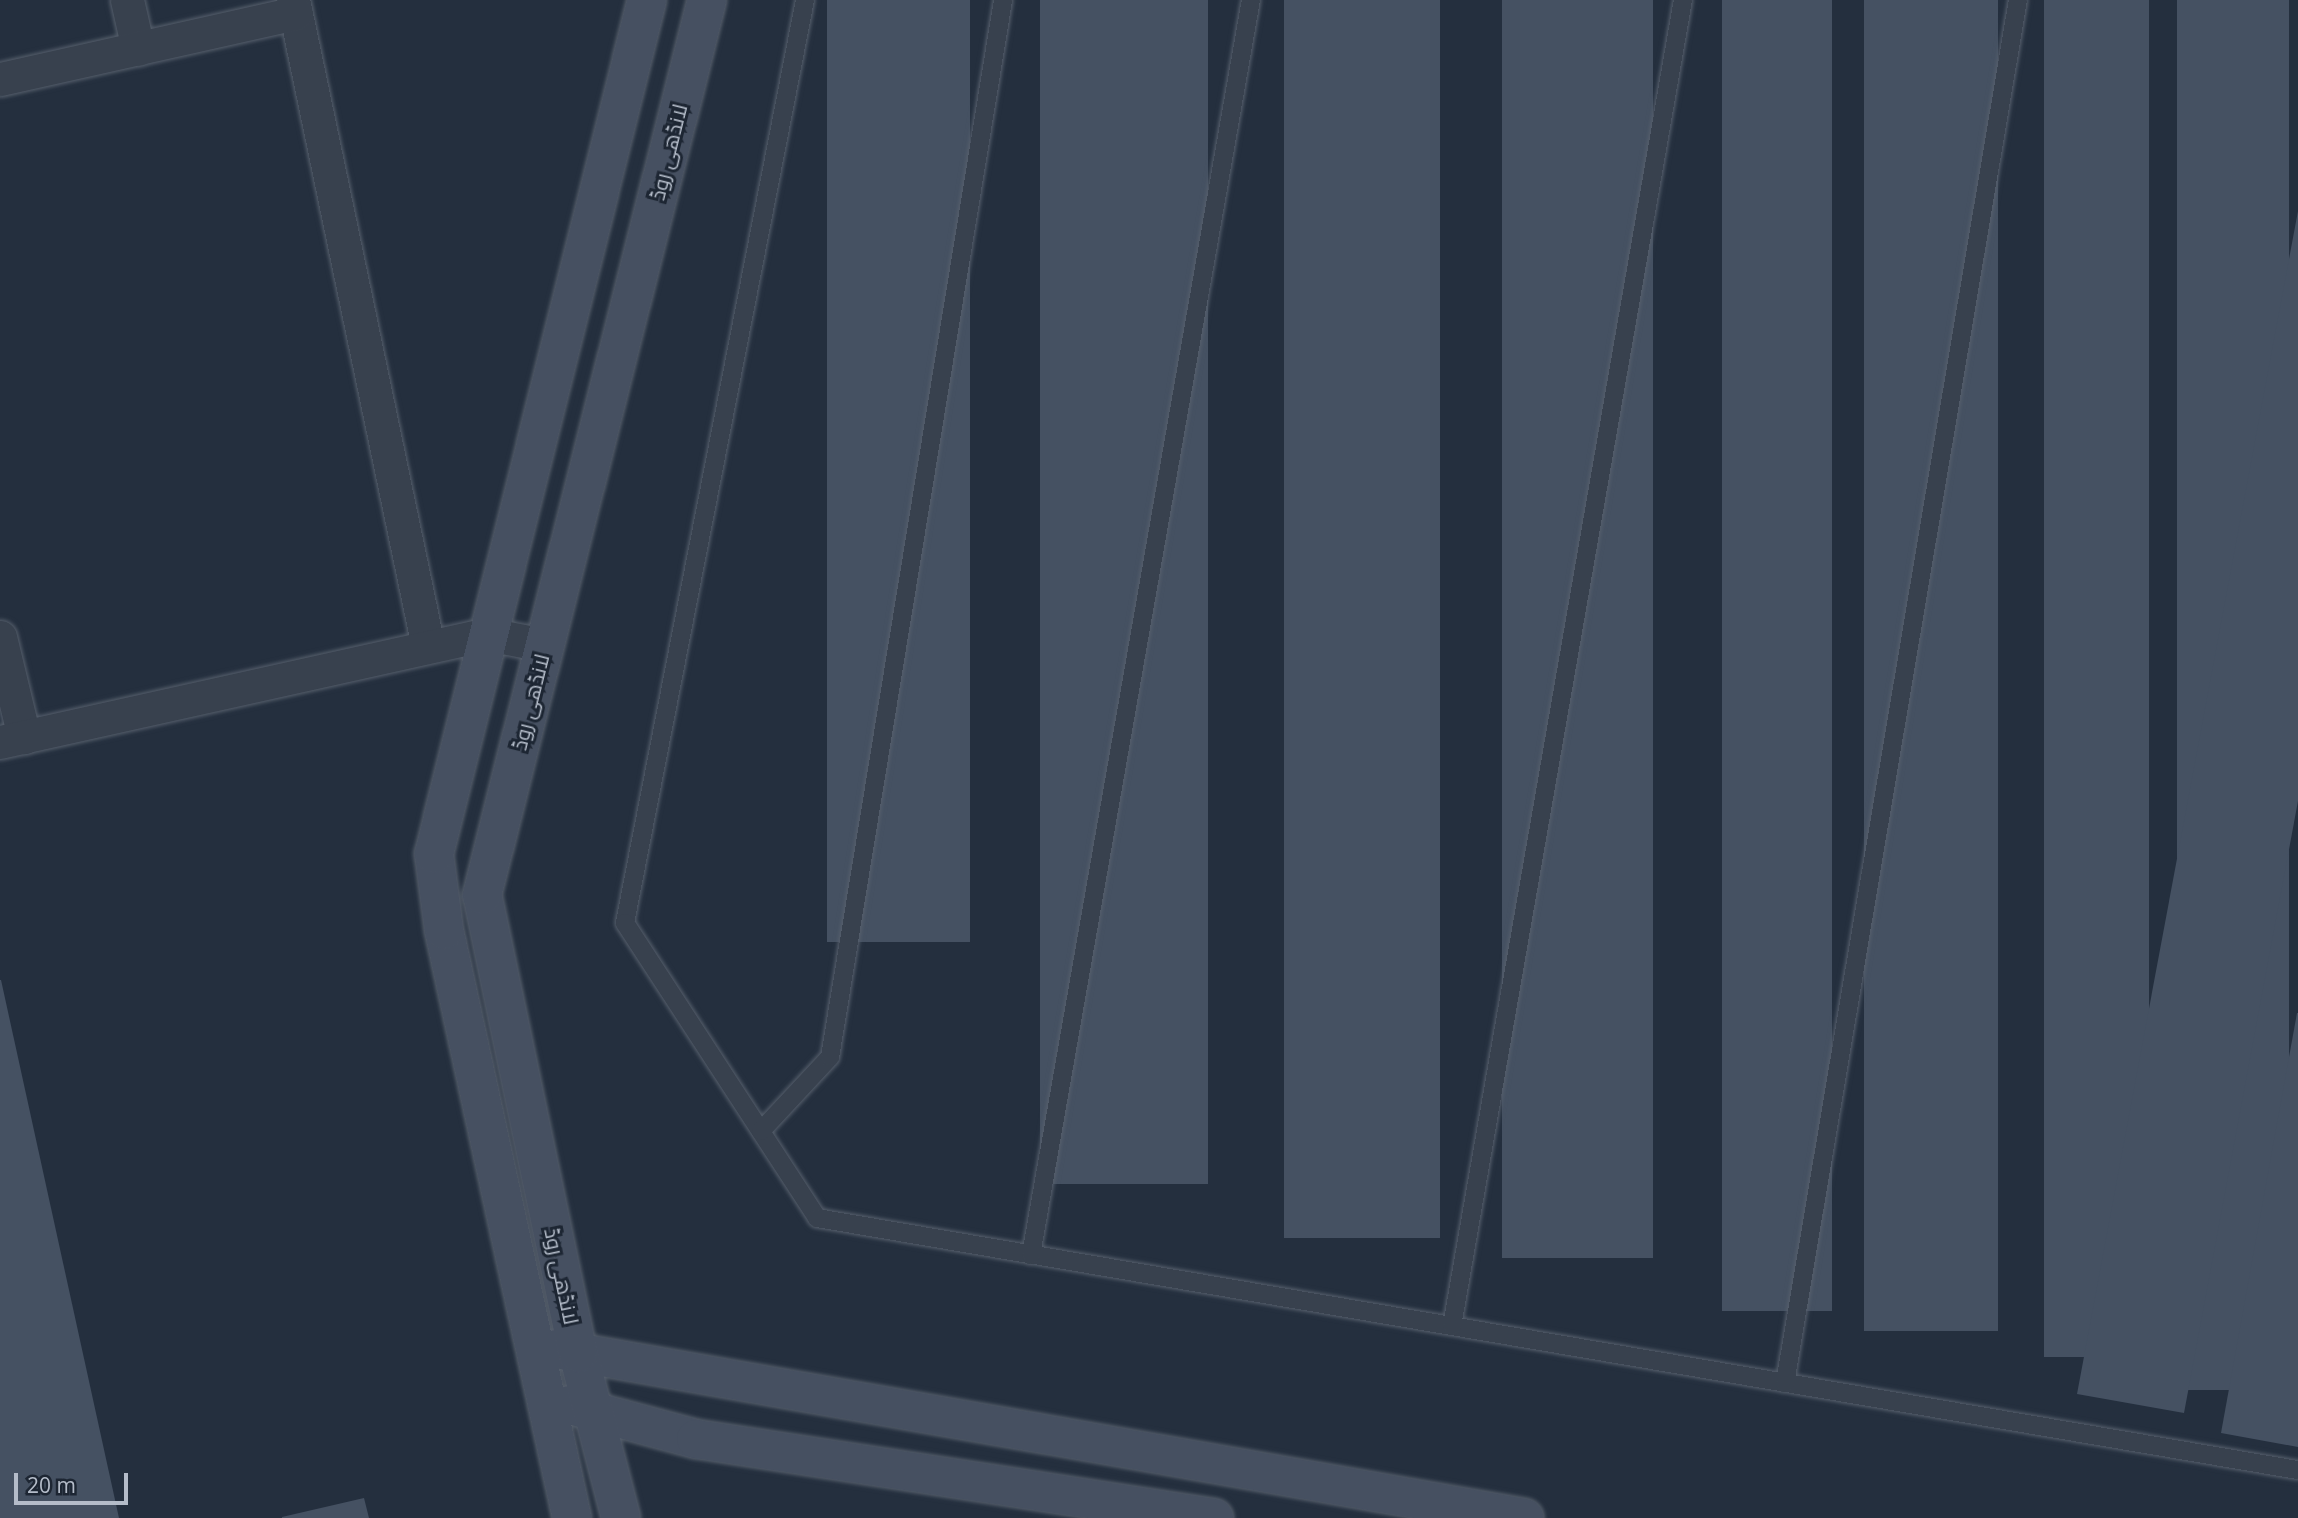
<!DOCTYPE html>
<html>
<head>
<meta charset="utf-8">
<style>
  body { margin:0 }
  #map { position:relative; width:2298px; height:1518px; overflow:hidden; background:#242f3e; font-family:"Open Sans",Cairo,sans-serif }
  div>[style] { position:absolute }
  .building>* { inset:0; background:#455162; transform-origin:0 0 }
  .roads { filter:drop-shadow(0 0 2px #565f6c) drop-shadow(0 0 2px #565f6c) }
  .lane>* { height:18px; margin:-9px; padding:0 9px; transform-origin:9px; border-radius:9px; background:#38414e }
  .street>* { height:33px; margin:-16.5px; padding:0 16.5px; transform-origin:16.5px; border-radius:16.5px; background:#38414e }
  .secondary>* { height:38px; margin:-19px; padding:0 19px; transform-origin:19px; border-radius:19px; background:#465061 }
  span { translate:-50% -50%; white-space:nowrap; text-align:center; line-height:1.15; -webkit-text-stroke:6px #1d2633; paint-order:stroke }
  .street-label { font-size:21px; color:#b4bcc9 }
  .scale { position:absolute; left:14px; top:1473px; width:114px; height:32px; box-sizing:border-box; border:4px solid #b4bcc9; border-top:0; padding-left:9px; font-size:21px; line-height:24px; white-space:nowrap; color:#b4bcc9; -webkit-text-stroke:5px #1d2633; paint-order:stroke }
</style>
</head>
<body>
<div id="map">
  <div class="building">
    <i style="left:827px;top:0;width:143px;height:942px"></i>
    <i style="left:1040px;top:0;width:168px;height:1184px"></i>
    <i style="left:1284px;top:0;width:156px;height:1238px"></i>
    <i style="left:1502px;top:0;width:151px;height:1258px"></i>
    <i style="left:1722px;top:0;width:110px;height:1311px"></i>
    <i style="left:1864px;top:0;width:134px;height:1331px"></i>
    <i style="left:2044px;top:0;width:105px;height:1357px"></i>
    <i style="left:2177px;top:0;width:112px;height:1390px"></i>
    <i style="clip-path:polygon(2298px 211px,2298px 801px,2184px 1413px,2077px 1394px)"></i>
    <i style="clip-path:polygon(0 980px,1px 980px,119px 1518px,0 1518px)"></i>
    <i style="clip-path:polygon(2297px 1013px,2298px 1013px,2298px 1447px,2221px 1433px)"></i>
    <i style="clip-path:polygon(364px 1498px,369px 1518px,282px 1518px,282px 1517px)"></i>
  </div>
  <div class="roads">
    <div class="lane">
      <i style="left:805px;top:0;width:940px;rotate:101.04deg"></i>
      <i style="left:625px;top:923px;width:352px;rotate:56.9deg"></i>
      <i style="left:817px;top:1218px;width:1502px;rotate:9.66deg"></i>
      <i style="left:761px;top:1131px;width:101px;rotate:-47deg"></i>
      <i style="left:830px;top:1057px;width:1071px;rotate:-80.7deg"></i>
      <i style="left:1031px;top:1255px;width:1274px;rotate:-80.06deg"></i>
      <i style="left:1452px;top:1326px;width:1346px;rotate:-80.12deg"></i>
      <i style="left:1785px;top:1383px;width:1402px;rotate:-80.44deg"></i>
    </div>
    <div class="street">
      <i style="left:127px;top:0;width:50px;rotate:77.3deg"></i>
      <i style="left:293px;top:0;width:660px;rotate:78.2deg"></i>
      <i style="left:0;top:79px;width:303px;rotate:-12.6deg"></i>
      <i style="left:0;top:637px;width:103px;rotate:76.5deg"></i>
      <i style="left:0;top:742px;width:499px;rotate:-12.5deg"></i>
      <i style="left:487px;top:634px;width:58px;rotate:10.9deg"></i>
    </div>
    <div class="secondary">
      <i style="left:557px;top:1349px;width:982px;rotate:9.91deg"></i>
      <i style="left:570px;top:1405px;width:131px;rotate:15.1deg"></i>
      <i style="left:696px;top:1439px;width:524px;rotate:8.67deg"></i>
      <i style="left:572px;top:1518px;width:602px;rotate:-102.28deg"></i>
      <i style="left:444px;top:930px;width:77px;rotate:-97.5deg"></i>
      <i style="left:434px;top:854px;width:880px;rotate:-76deg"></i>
      <i style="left:621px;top:1518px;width:171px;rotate:-104.6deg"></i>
      <i style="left:578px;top:1353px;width:468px;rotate:-101.8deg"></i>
      <i style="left:482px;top:895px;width:923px;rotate:-75.89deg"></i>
    </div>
  </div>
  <div class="street-label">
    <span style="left:668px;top:152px;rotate:-76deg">لانڈھی روڈ</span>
    <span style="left:530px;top:702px;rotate:-76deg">لانڈھی روڈ</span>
    <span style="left:562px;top:1276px;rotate:78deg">لانڈھی روڈ</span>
  </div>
  <div class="scale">20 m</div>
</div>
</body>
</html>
